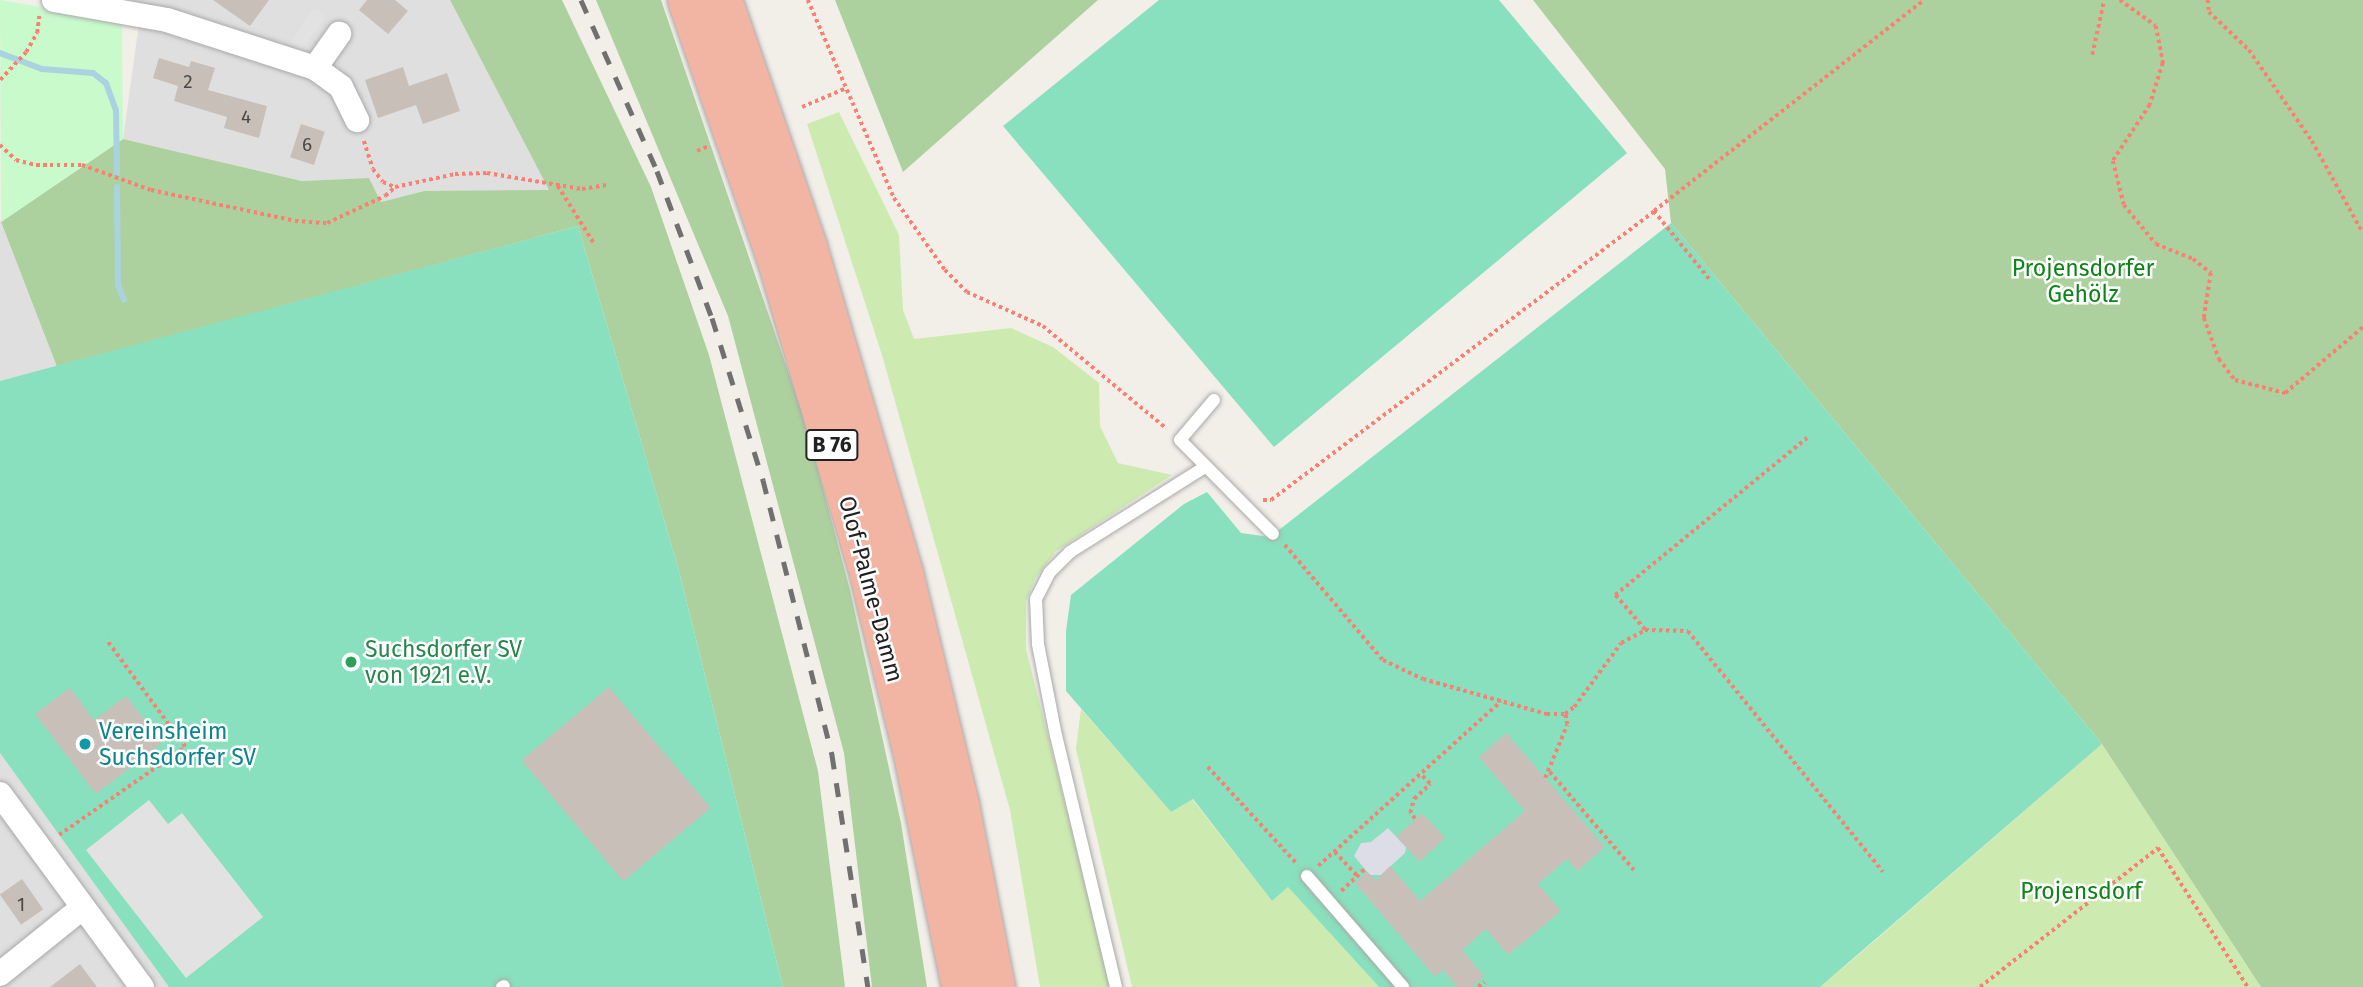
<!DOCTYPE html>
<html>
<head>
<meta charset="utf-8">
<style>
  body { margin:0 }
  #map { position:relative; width:2363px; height:987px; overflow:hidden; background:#f2efe9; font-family:"Fira Sans",sans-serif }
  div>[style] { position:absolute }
  .residential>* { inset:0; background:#e0dfdf }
  .grass>* { inset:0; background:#cdebb0 }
  .forest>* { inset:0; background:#add19e }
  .park>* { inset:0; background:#c8facc }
  .pitch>* { inset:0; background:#88e0be }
  .parking>* { inset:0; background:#e2e2e2; transform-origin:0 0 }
  .plaza>* { inset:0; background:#dddde8 }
  .stream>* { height:6px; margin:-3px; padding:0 3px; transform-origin:3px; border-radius:3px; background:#aad3df }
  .building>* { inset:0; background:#c7bfb8; transform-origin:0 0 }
  .path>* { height:3.5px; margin-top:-1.75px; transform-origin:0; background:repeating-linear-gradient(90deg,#fa8072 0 3.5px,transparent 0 7px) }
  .roads { filter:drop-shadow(0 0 2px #a9a9a9) drop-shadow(0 0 2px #a9a9a9) }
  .service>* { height:12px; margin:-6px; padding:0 6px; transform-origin:6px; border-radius:6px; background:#fff }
  .minor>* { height:24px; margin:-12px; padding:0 12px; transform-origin:12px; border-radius:12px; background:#fff }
  .trunk>* { height:38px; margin:-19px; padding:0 19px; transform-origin:19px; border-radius:19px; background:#f2b4a3 }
  .rail>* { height:5px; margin-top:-2.5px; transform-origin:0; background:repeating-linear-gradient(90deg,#707070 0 14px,transparent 0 28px) }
  .dots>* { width:19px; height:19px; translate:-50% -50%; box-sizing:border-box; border:4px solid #fff; border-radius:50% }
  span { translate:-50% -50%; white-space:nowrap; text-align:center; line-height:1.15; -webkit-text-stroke:5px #fff; paint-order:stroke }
  .number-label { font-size:19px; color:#4b4948 }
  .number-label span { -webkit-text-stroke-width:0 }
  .shield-label span { padding:2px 5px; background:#fff; border:2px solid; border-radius:5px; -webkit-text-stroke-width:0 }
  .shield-label { font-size:21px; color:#222; font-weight:700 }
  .park-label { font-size:23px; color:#0c8416 }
  .street-label { font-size:23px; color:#222 }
  .leisure-label { font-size:23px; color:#27864d }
  .left { translate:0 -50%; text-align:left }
  .culture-label { font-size:23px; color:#0d838f }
</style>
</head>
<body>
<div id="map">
  <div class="residential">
    <i style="clip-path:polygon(54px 0,450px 0,550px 191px,424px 191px,381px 202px,369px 178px,302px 181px,123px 139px,140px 16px)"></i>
    <i style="clip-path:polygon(0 220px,57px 367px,0 381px)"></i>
    <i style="clip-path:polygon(0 753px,169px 987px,0 987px)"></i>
  </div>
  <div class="grass">
    <i style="clip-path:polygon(839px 112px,899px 235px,903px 310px,914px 339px,1011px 328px,1053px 347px,1099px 383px,1100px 426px,1118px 463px,1172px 475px,1056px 551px,1035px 579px,1026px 601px,1026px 649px,1111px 987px,1040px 987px,1010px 810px,882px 355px,807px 124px)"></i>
    <i style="clip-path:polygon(1081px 709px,1171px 812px,1192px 799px,1272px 901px,1288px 887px,1379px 987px,1132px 987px,1076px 749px)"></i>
    <i style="clip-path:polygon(2102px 744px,2261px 987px,1820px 987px,1857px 956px)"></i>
  </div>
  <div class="forest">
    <i style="clip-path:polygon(450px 0,562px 0,651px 187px,709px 355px,818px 771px,845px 987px,783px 987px,679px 571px,578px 226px,57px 367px,1px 222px,123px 139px,302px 181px,369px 178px,381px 202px,424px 191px,549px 190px)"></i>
    <i style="clip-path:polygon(596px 0,661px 0,805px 421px,850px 590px,901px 823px,927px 987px,872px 987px,844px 753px,728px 316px)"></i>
    <i style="clip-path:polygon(835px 0,1098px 0,903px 172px)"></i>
    <i style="clip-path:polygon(1533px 0,2363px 0,2363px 987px,2261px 987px,2102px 744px,1671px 223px,1665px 169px)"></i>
  </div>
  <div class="park">
    <i style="clip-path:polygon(0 0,122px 21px,123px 139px,1px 222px)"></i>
  </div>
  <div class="pitch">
    <i style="clip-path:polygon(1159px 0,1499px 0,1627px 153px,1274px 447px,1003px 126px)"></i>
    <i style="clip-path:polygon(1671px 223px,2102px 744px,1820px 987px,1379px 987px,1288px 887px,1272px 901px,1193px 799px,1171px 812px,1066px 691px,1066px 631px,1071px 595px,1184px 504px,1207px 492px,1241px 533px,1270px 537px)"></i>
    <i style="clip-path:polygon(578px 226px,679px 571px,783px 987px,169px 987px,0 753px,0 381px)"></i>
  </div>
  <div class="parking">
    <i style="left:314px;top:8px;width:14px;height:44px;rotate:34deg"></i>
    <i style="clip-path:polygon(149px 800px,168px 824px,182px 813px,263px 917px,186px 978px,86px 850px)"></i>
  </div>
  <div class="plaza">
    <i style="clip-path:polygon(1388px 828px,1406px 847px,1405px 853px,1381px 875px,1370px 875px,1354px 856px,1361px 843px,1371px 842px)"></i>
  </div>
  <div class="stream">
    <i style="left:0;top:53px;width:45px;rotate:20.9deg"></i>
    <i style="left:42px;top:69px;width:51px;rotate:4.5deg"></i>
    <i style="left:93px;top:73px;width:16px;rotate:38deg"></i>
    <i style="left:106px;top:83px;width:29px;rotate:70deg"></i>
    <i style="left:116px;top:110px;width:64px;rotate:89.1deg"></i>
    <i style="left:117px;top:187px;width:98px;rotate:89.4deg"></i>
    <i style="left:118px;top:285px;width:16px;rotate:68deg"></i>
  </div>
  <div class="building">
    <i style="clip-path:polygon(213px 0,269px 0,250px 26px)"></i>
    <i style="clip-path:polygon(367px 0,395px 0,408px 11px,388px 34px,359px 10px)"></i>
    <i style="clip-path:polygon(159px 58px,189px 67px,191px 61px,215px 68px,208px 90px,267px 106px,259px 138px,224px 128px,227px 117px,174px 101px,178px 86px,153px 78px)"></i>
    <i style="clip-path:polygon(403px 67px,409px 86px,447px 73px,460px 111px,423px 124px,416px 105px,378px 118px,365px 80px)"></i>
    <i style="left:301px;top:124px;width:25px;height:35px;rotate:18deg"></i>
    <i style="left:609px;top:687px;width:158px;height:114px;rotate:50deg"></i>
    <i style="clip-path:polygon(70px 688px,94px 720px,126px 696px,162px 743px,96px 794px,35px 714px)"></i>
    <i style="clip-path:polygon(1506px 733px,1605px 847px,1577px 871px,1567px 859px,1538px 884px,1561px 911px,1508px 955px,1486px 929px,1462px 950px,1484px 976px,1471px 987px,1457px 987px,1443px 970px,1435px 977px,1355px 883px,1367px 872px,1376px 880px,1390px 866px,1420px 901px,1525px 811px,1479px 757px)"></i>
    <i style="left:1422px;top:813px;width:34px;height:35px;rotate:47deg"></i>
    <i style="left:22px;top:879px;width:37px;height:27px;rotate:55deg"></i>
    <i style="clip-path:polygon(80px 964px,97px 987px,50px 987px)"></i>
  </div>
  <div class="path">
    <i style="left:808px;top:0;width:216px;rotate:66.5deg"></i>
    <i style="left:894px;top:198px;width:88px;rotate:54.7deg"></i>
    <i style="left:945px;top:270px;width:31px;rotate:45deg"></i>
    <i style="left:967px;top:292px;width:83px;rotate:24.1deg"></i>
    <i style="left:1043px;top:326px;width:161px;rotate:39.7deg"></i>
    <i style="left:2120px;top:0;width:44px;rotate:35.8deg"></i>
    <i style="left:2156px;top:26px;width:38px;rotate:79deg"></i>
    <i style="left:2163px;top:63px;width:44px;rotate:107.2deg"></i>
    <i style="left:2150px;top:105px;width:67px;rotate:123.5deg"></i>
    <i style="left:2113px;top:161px;width:45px;rotate:76deg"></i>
    <i style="left:2124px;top:205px;width:50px;rotate:50.6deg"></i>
    <i style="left:2156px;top:244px;width:40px;rotate:22deg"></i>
    <i style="left:2193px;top:259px;width:23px;rotate:38deg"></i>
    <i style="left:2211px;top:273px;width:46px;rotate:98.8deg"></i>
    <i style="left:2204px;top:318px;width:44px;rotate:69.9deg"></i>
    <i style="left:2219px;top:359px;width:26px;rotate:53deg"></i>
    <i style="left:2235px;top:380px;width:52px;rotate:14.6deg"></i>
    <i style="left:2285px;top:393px;width:102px;rotate:-40.2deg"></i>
    <i style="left:2208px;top:0;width:12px;rotate:85deg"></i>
    <i style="left:2209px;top:12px;width:55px;rotate:43.5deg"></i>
    <i style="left:2249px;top:50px;width:111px;rotate:55.3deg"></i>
    <i style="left:2312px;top:141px;width:105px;rotate:61deg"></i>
    <i style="left:2092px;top:55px;width:56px;rotate:-77.7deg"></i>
    <i style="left:0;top:80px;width:38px;rotate:-47deg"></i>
    <i style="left:26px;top:52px;width:22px;rotate:-60deg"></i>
    <i style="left:37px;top:33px;width:17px;rotate:-83deg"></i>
    <i style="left:802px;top:107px;width:46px;rotate:-23.2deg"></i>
    <i style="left:364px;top:141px;width:29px;rotate:72deg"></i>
    <i style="left:373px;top:169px;width:16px;rotate:52deg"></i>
    <i style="left:383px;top:182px;width:13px;rotate:23deg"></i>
    <i style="left:395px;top:187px;width:61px;rotate:-12.2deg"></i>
    <i style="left:455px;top:174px;width:32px;rotate:-2deg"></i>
    <i style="left:487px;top:173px;width:96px;rotate:9.6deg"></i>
    <i style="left:582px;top:189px;width:25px;rotate:-9deg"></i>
    <i style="left:0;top:145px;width:22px;rotate:43deg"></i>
    <i style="left:16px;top:160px;width:21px;rotate:14deg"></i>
    <i style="left:36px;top:165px;width:46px"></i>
    <i style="left:82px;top:165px;width:73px;rotate:19.9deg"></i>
    <i style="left:151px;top:190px;width:147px;rotate:12.1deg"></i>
    <i style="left:295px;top:221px;width:32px;rotate:4deg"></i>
    <i style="left:327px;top:223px;width:64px;rotate:-25deg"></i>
    <i style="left:385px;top:196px;width:13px;rotate:-42deg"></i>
    <i style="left:697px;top:151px;width:12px;rotate:-24deg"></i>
    <i style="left:558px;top:186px;width:70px;rotate:57.9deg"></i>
    <i style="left:1654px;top:211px;width:89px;rotate:50.9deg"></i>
    <i style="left:1263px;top:500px;width:8px"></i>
    <i style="left:1271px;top:500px;width:480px;rotate:-37deg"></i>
    <i style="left:1654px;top:211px;width:343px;rotate:-38deg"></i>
    <i style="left:1285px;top:545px;width:151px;rotate:49.6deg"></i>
    <i style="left:1383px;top:660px;width:44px;rotate:25.4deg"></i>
    <i style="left:1423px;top:679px;width:129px;rotate:15.8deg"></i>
    <i style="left:1547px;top:714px;width:18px"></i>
    <i style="left:1565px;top:714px;width:11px;rotate:-38deg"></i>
    <i style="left:1574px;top:707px;width:79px;rotate:-53.7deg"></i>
    <i style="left:1621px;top:643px;width:27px;rotate:-28deg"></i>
    <i style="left:1645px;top:630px;width:43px;rotate:1.3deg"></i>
    <i style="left:1688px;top:631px;width:310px;rotate:51deg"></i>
    <i style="left:1645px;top:630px;width:46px;rotate:-130.6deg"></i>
    <i style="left:1615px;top:595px;width:248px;rotate:-39.3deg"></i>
    <i style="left:1208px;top:767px;width:133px;rotate:47.4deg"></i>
    <i style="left:1550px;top:772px;width:129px;rotate:49.4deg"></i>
    <i style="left:1545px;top:778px;width:57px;rotate:-67.5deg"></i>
    <i style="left:1567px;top:725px;width:11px;rotate:-100deg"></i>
    <i style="left:1415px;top:819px;width:8px;rotate:-130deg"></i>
    <i style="left:1410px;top:813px;width:15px;rotate:-74deg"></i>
    <i style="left:1414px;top:799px;width:22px;rotate:-43deg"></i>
    <i style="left:1430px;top:784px;width:14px;rotate:-135deg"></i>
    <i style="left:59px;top:835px;width:154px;rotate:-34.9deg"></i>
    <i style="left:185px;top:747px;width:133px;rotate:-126.4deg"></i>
    <i style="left:1335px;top:852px;width:33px;rotate:47deg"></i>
    <i style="left:1318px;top:866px;width:246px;rotate:-42deg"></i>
    <i style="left:1341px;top:891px;width:33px;rotate:-43deg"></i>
    <i style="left:1478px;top:987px;width:8px;rotate:-40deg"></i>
    <i style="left:1980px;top:987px;width:226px;rotate:-38deg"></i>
    <i style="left:2158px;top:848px;width:166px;rotate:57.1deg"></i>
  </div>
  <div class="roads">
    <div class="service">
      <i style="left:1214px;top:400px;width:52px;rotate:130.4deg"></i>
      <i style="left:1180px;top:440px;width:132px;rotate:45.3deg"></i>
      <i style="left:1307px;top:876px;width:147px;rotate:49.1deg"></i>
      <i style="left:502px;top:987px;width:2px;rotate:-27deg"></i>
      <i style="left:1116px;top:987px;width:258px;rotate:-103.4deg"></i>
      <i style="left:1056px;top:736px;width:94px;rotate:-101.1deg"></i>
      <i style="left:1038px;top:644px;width:45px;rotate:-92.5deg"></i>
      <i style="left:1036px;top:599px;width:30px;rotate:-63deg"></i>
      <i style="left:1050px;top:572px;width:28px;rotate:-45deg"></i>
      <i style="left:1070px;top:552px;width:160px;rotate:-32.2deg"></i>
    </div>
    <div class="minor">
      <i style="left:54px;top:0;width:115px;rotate:10deg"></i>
      <i style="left:167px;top:20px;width:156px;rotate:18deg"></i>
      <i style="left:315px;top:68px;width:32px;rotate:36deg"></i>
      <i style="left:341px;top:87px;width:37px;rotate:64deg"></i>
      <i style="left:315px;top:68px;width:42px;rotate:-54.8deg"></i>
      <i style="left:0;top:794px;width:240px;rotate:53.7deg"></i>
      <i style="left:0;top:974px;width:105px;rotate:-38.8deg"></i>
    </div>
    <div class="trunk">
      <i style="left:687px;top:0;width:276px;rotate:71deg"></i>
      <i style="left:777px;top:261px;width:318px;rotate:73.6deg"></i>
      <i style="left:867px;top:566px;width:189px;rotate:76.3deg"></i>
      <i style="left:912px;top:750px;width:242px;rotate:78.3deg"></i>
      <i style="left:723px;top:0;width:261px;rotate:71deg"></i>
      <i style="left:808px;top:247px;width:340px;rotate:73.6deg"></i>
      <i style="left:904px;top:573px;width:239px;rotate:76.4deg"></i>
      <i style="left:960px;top:805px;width:186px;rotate:78.8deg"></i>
    </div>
  </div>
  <div class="rail">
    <i style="left:581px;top:0;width:187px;rotate:66deg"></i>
    <i style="left:657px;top:171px;width:157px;rotate:69.5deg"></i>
    <i style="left:712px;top:318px;width:170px;rotate:72.5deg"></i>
    <i style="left:763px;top:480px;width:284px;rotate:75.9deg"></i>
    <i style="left:832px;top:755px;width:235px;rotate:81.2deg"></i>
  </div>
  <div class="dots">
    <i style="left:351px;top:662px;background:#2e9e5b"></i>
    <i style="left:85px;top:744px;background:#0f9aa8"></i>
  </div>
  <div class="number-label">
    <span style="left:188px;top:82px">2</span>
    <span style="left:246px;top:117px">4</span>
    <span style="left:307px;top:145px">6</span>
    <span style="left:21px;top:905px">1</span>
  </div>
  <div class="shield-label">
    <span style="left:832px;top:445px">B 76</span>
  </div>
  <div class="park-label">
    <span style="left:2083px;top:281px">Projensdorfer<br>Gehölz</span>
    <span style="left:2081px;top:891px">Projensdorf</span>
  </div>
  <div class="street-label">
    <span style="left:871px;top:589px;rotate:75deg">Olof-Palme-Damm</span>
  </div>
  <div class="leisure-label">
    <span class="left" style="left:365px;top:662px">Suchsdorfer SV<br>von 1921 e.V.</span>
  </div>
  <div class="culture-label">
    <span class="left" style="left:99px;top:744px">Vereinsheim<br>Suchsdorfer SV</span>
  </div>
</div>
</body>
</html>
